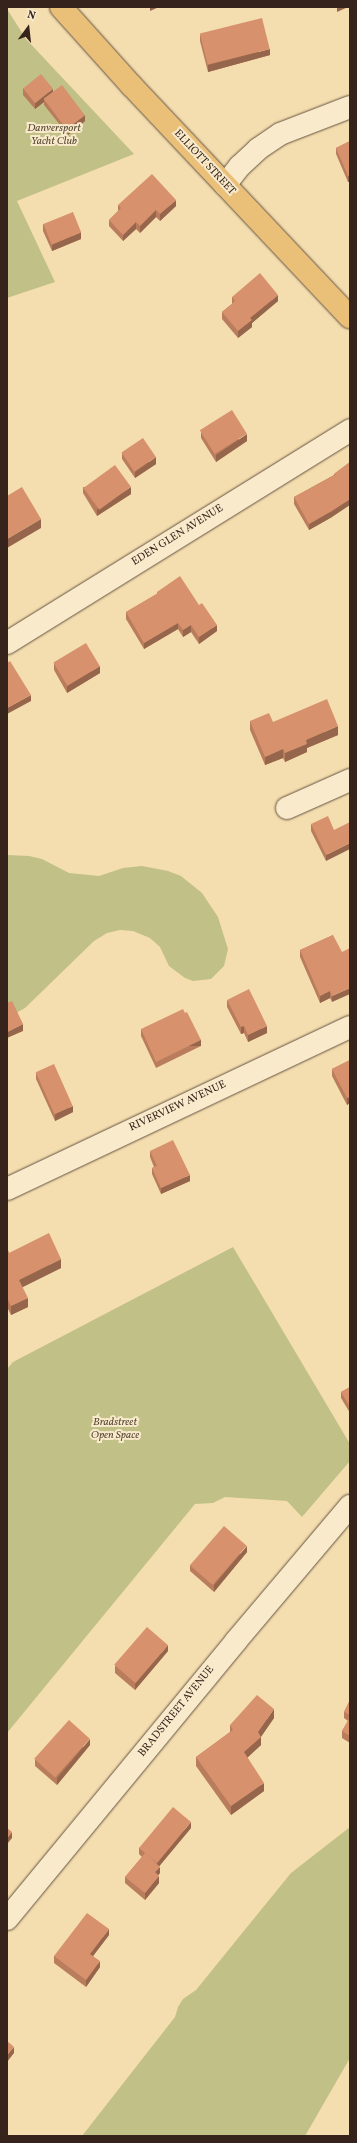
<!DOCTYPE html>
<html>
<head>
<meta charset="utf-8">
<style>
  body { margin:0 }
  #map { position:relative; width:357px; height:2143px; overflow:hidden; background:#f4deaf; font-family:Vollkorn,serif }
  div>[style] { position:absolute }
  .green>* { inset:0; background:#c1c087 }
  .roads { filter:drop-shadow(0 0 1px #665241) drop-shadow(0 0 1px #665241) }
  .street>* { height:22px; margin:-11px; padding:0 11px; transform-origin:11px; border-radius:11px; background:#f8eacb }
  .primary>* { height:22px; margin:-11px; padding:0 11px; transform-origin:11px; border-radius:11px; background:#eabf78 }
  .wall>* { inset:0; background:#b97d5d }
  .shaded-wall>* { inset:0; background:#96664c; transform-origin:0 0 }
  .building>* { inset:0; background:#d7916c; transform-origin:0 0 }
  span { translate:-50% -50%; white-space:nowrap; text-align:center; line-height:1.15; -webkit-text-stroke:4px #f8eacb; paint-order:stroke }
  .park-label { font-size:11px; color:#594a37; font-style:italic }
  .street-label { font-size:11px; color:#36231c }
  .frame { position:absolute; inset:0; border:8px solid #36231c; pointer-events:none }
  .north { position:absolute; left:8px; top:8px; width:40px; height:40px; -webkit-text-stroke:3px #f8eacb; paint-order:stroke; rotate:15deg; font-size:11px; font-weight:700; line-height:16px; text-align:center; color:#36231c }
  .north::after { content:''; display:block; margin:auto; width:14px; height:18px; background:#36231c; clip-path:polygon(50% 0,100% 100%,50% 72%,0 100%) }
</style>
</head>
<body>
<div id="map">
  <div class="green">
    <i style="clip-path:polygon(7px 9px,26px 39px,134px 154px,17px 201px,55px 282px,7px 298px)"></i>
    <i style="clip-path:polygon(7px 855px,29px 856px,42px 859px,69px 873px,99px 876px,123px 868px,142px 866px,168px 871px,181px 876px,202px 893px,218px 917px,228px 949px,224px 966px,211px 979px,193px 981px,185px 978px,169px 966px,160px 947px,150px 938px,133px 931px,120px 930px,107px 933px,94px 941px,25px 1008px,7px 1018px)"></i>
    <i style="clip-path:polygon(233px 1247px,350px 1444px,350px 1461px,302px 1517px,287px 1501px,225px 1497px,213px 1503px,195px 1504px,7px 1733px,7px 1369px,13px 1362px)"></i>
    <i style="clip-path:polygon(350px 1827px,350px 2058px,305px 2136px,82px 2136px,175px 2017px,178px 2007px,183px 1999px,196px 1990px,291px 1873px)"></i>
  </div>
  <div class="roads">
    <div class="street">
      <i style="left:225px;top:185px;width:24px;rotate:-52deg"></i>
      <i style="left:240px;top:166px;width:25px;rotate:-43deg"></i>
      <i style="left:258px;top:149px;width:27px;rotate:-34deg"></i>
      <i style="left:280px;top:134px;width:75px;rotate:-21.1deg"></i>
      <i style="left:7px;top:643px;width:404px;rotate:-31.8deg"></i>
      <i style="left:287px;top:808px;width:69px;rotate:-24deg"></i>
      <i style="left:7px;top:1189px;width:379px;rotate:-25.3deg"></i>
      <i style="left:7px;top:1919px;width:360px;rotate:-50.5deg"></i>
      <i style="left:236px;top:1641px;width:177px;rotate:-49.8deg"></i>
    </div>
    <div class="primary">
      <i style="left:61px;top:7px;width:105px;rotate:48.1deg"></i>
      <i style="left:131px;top:85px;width:319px;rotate:46.7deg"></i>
    </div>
  </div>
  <div class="wall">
    <i style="clip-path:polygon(200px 35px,270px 55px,208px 72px,200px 41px)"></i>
    <i style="clip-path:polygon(23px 88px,53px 93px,85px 121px,68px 135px,44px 105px,44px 102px,35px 109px,23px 95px)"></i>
    <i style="clip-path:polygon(350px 141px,350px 182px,348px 182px,336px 154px,336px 148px)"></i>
    <i style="clip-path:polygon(118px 205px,176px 206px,160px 221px,156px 217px,140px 233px,136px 229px,123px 241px,109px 226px,109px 220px,118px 211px)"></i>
    <i style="clip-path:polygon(43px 224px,81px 239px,52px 251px,43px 231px)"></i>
    <i style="clip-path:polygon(232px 297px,278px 301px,252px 323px,252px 327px,238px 338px,222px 319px,222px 312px,232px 304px)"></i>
    <i style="clip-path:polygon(201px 432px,247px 441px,216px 462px,201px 438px)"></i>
    <i style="clip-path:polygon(122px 453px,156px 464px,135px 478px,122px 459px)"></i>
    <i style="clip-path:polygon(350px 462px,332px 517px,309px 530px,294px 504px,294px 497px,334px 475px,334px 474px)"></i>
    <i style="clip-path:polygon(83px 487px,131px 494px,97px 516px,83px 493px)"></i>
    <i style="clip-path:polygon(157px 592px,217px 631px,199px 644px,191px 632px,183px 637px,178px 629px,144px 649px,126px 619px,126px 612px,157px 594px)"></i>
    <i style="clip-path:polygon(54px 663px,100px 673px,67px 693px,54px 670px)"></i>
    <i style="clip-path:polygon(250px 721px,273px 722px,338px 735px,307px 748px,307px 752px,285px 762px,283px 758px,265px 765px,250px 730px)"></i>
    <i style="clip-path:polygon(311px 824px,334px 830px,326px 861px,311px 831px)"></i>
    <i style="clip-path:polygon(333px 935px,332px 1002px,330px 998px,320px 1003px,300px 957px,300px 950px)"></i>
    <i style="clip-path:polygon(227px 1000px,267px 1033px,248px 1042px,244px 1033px,241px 1034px,227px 1007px)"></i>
    <i style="clip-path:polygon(141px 1029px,201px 1046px,156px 1068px,141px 1036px)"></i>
    <i style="clip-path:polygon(350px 1060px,350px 1103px,347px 1105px,332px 1076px,332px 1069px)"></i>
    <i style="clip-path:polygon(36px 1072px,73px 1112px,55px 1121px,36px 1079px)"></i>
    <i style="clip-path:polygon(150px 1151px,190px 1181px,161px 1194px,152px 1174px,152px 1168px,154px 1167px,150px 1157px)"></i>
    <i style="clip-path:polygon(7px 1248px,9px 1253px,61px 1268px,22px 1287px,28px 1307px,11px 1315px,7px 1307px)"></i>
    <i style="clip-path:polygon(350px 1387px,350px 1413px,341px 1398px,341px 1392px)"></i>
    <i style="clip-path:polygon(247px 1552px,214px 1592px,190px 1571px,190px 1565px)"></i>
    <i style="clip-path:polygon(168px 1651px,135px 1690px,115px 1673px,115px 1666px)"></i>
    <i style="clip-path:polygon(350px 1700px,350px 1743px,342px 1738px,342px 1731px,348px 1721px,344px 1718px,344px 1712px)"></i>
    <i style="clip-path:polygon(274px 1718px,261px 1736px,261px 1745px,247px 1757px,264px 1791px,231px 1815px,196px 1766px,196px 1757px,230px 1732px,230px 1725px)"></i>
    <i style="clip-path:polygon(90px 1745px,57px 1785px,35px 1766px,35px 1759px)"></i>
    <i style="clip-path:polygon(191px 1828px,159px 1866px,160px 1873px,158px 1875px,159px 1883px,145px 1900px,125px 1883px,125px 1877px,142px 1857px,139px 1854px,139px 1848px)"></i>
    <i style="clip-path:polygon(109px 1935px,93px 1956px,100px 1967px,86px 1987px,54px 1963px,54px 1956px)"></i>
  </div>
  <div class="shaded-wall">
    <i style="clip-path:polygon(150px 7px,159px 7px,150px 11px)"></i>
    <i style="clip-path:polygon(337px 7px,348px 7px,337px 12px)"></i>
    <i style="clip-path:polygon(270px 49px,270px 55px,208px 72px,208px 65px)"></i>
    <i style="clip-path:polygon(53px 89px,53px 95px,44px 99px,44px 102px,35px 109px,35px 103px)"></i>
    <i style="clip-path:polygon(85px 115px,85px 121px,68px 135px,68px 129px)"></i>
    <i style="clip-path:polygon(350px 175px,350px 182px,348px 182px,348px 176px)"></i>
    <i style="clip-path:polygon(176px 200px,176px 206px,160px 221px,160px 214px)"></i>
    <i style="clip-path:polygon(156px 210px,156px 217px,140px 233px,140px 226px)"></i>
    <i style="clip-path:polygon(136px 222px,136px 229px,123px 241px,123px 235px)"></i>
    <i style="clip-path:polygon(81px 232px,81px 239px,52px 251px,52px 245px)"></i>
    <i style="clip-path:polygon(278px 295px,278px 301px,252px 323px,252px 327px,238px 338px,238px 331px,250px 318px)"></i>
    <i style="clip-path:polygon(247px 434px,247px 441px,216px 462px,216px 455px)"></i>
    <i style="clip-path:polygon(156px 457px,156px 464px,135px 478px,135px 472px)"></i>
    <i style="clip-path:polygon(131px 487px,131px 494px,97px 516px,97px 509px)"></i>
    <i style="clip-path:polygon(350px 499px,350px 505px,332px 517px,309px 530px,309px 524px)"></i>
    <i style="clip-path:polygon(41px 519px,41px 528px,7px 548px,7px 539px)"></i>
    <i style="clip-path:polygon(178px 623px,178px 629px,144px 649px,144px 643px)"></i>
    <i style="clip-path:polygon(191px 625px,191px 632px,183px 637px,183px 630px)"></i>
    <i style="clip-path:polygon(217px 625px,217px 631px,199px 644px,199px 637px)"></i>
    <i style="clip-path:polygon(100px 666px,100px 673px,67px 693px,67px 686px)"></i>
    <i style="clip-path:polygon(31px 695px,31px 701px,7px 714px,7px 708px)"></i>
    <i style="clip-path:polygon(338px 726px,338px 735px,307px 748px,307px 752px,285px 762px,285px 753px,306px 740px)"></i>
    <i style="clip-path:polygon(283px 749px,283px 758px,265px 765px,265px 757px)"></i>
    <i style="clip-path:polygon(350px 843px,350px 849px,326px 861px,326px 855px)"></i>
    <i style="clip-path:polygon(350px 988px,350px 994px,332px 1002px,332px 996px)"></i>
    <i style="clip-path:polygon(330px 991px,330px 998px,320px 1003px,320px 996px)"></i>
    <i style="clip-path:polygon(23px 1024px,23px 1031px,7px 1038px,7px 1032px)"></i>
    <i style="clip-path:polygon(244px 1026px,244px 1033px,241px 1034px,241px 1027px)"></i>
    <i style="clip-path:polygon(267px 1026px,267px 1033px,248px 1042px,248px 1035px)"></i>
    <i style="left:201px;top:1040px;width:6px;height:50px;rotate:90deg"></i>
    <i style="clip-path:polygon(350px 1097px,350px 1103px,347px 1105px,347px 1098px)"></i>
    <i style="clip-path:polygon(73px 1106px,73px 1112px,55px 1121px,55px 1114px)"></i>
    <i style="clip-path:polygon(190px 1175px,190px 1181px,161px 1194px,161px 1188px)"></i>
    <i style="clip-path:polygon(61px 1259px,61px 1268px,19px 1289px,19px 1280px)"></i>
    <i style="clip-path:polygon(28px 1298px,28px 1307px,11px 1315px,11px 1306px)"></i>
    <i style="clip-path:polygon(247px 1546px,247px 1552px,214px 1592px,214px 1585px)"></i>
    <i style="clip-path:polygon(168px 1645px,168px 1651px,135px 1690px,135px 1684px)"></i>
    <i style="clip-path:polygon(274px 1709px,274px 1718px,261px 1737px,261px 1745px,244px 1761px,244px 1752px)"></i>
    <i style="clip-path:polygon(90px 1739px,90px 1745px,57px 1785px,57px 1778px)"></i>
    <i style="clip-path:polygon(264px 1783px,264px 1791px,231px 1815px,231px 1806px)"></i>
    <i style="clip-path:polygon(191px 1822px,191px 1828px,157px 1869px,157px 1863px)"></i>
    <i style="clip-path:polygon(12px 1832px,12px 1838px,7px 1844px,7px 1838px)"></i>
    <i style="clip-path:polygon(160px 1867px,160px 1873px,155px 1879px,155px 1872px)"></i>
    <i style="clip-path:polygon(159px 1876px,159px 1883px,145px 1900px,145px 1893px)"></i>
    <i style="clip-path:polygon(109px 1929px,109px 1935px,90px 1960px,90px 1954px)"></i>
    <i style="clip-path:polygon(100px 1961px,100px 1967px,86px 1987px,86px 1980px)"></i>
    <i style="clip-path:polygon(14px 2047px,14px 2053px,7px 2062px,7px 2055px)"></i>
  </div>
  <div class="building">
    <i style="left:262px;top:18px;width:32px;height:64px;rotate:76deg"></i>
    <i style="left:41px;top:74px;width:19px;height:23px;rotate:51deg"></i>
    <i style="left:62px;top:85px;width:38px;height:23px;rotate:53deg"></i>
    <i style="clip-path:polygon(350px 141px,350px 175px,348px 176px,336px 148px)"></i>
    <i style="clip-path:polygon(152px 174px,176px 200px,160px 214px,156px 210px,140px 226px,136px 222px,123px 235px,109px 220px,121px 208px,118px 205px)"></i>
    <i style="left:73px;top:212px;width:22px;height:32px;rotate:68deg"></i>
    <i style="clip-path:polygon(260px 273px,278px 295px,250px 318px,252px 320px,238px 331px,222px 312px,235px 301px,232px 297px)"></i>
    <i style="left:232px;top:410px;width:28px;height:38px;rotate:58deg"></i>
    <i style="left:143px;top:438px;width:23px;height:26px;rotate:56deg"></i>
    <i style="clip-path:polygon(350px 462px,350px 499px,332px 511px,309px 524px,294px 497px,335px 475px,334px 474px)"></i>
    <i style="left:115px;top:465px;width:27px;height:39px;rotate:54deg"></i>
    <i style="clip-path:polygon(22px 487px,41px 519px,7px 539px,7px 496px)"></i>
    <i style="clip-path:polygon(180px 576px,199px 605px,202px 603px,217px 625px,199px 637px,191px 625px,183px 630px,178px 623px,144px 643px,126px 612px,158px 593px,157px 592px)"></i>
    <i style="left:86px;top:643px;width:27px;height:38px;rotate:59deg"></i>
    <i style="clip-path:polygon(10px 661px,31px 695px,7px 708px,7px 663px)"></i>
    <i style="clip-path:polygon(327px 699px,338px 726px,306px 740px,307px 744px,285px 753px,283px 749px,265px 757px,250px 721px,269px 713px,273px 722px)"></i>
    <i style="clip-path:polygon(328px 816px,334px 830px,350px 822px,350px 843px,326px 855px,311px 824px)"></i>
    <i style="clip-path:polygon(333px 935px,342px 952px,350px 948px,350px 988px,332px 996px,330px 991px,320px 996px,300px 950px)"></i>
    <i style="clip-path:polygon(249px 989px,267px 1026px,248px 1035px,244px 1026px,241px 1027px,227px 1000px)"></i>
    <i style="clip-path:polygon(12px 1001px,23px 1024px,7px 1032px,7px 1003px)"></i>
    <i style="clip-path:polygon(183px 1009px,185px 1013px,187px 1012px,201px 1040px,156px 1062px,141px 1029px)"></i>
    <i style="clip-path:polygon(350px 1060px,350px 1097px,347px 1098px,332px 1069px)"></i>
    <i style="left:54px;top:1064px;width:46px;height:20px;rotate:66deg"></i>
    <i style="clip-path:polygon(173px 1140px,190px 1175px,161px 1188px,152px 1168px,157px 1166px,150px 1151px)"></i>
    <i style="clip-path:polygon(49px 1233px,61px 1259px,19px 1280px,28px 1298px,11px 1306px,7px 1298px,7px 1248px,9px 1253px)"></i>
    <i style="clip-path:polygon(350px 1387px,350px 1407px,341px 1392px)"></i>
    <i style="left:224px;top:1526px;width:30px;height:52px;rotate:41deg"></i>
    <i style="left:147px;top:1627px;width:28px;height:50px;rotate:41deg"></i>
    <i style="clip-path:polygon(257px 1695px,274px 1709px,258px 1732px,261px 1737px,244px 1752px,264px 1783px,231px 1806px,196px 1757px,233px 1730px,230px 1725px)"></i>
    <i style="clip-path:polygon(350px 1700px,350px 1715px,344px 1712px)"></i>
    <i style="clip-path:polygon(350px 1717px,350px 1736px,342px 1731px)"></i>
    <i style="left:69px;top:1720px;width:28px;height:52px;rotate:42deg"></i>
    <i style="clip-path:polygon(173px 1807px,191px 1822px,157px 1863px,148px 1855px,160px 1867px,155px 1872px,159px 1876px,145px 1893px,125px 1877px,145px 1853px,139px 1848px)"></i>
    <i style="clip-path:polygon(7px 1828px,12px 1832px,7px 1838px)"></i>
    <i style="clip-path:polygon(87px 1913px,109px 1929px,90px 1954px,100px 1961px,86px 1980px,54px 1956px)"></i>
    <i style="clip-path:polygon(7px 2041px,14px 2047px,7px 2055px)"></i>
  </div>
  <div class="park-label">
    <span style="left:54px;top:136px">Danversport<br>Yacht Club</span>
    <span style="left:115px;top:1430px">Bradstreet<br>Open Space</span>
  </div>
  <div class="street-label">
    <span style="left:204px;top:163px;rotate:47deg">ELLIOTT STREET</span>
    <span style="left:178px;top:536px;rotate:-32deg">EDEN GLEN AVENUE</span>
    <span style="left:178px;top:1107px;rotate:-25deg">RIVERVIEW AVENUE</span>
    <span style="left:177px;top:1712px;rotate:-51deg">BRADSTREET AVENUE</span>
  </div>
  <div class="frame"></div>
  <div class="north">N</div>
</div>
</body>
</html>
